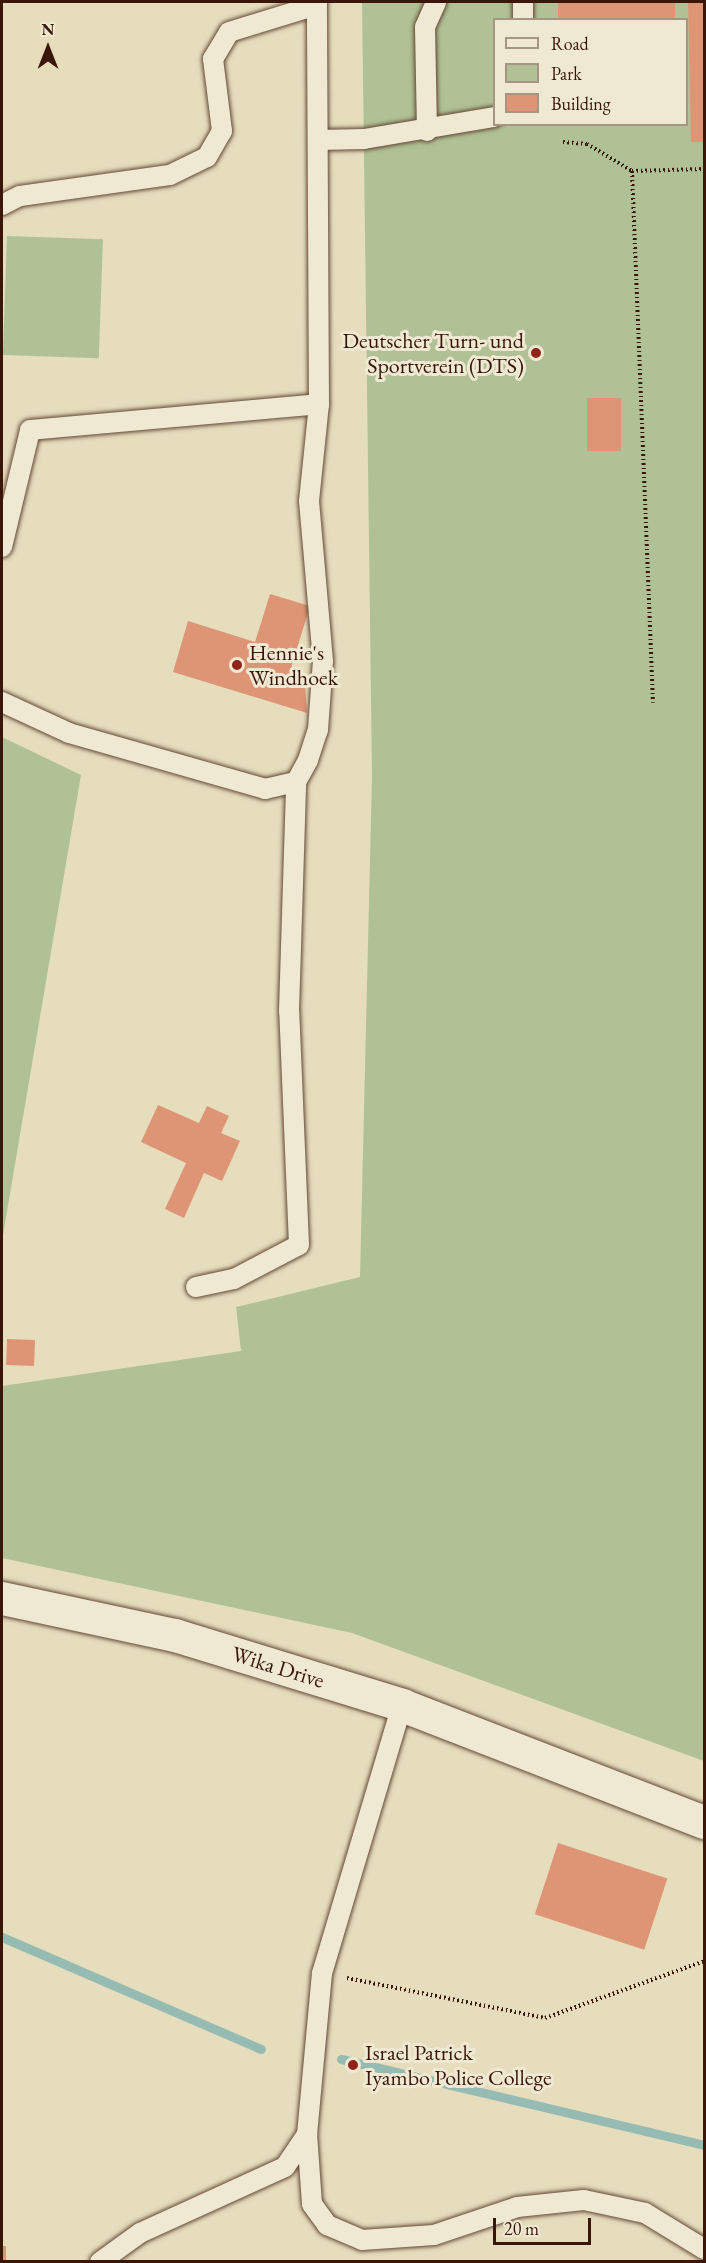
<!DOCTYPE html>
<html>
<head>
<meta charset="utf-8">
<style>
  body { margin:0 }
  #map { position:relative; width:706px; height:2263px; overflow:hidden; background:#e6ddbd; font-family:"EB Garamond",serif }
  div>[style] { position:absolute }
  .green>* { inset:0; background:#b0c295; transform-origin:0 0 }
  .stream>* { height:9px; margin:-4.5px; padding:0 4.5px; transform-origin:4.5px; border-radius:4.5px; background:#96bbb3 }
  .building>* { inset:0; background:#dd9575; transform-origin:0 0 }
  .path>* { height:4px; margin-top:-2px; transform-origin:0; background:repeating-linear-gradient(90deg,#391608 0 1.5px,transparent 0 4.5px) }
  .roads { filter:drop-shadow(0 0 2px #644835) drop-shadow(0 0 2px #644835) }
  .service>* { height:20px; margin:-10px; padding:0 10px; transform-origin:10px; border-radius:10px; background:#efe9d4 }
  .minor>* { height:33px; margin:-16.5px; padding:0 16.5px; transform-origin:16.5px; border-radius:16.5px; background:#efe9d4 }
  .dots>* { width:16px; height:16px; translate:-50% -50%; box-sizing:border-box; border:3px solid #efe9d4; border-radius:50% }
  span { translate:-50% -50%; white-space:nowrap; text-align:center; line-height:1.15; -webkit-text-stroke:6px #efe9d4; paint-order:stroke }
  .poi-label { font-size:22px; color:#391608 }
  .right { translate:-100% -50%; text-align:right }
  .left { translate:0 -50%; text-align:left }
  .street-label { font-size:22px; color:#391608 }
  .frame { position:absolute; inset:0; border:3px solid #391608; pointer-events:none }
  .legend { position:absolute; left:493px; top:18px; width:195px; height:108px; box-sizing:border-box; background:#efe9d4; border:2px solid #a69582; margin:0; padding:8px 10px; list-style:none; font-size:18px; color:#391608 }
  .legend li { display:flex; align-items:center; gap:12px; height:30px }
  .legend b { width:30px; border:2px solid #a69582 }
  .north { position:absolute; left:18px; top:18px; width:60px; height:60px; -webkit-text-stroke:4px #efe9d4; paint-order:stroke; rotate:0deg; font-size:16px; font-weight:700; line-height:24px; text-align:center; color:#391608 }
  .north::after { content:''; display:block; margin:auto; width:21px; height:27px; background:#391608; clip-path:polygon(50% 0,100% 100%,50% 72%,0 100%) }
  .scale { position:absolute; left:493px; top:2218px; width:98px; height:27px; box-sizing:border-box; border:3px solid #391608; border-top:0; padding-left:8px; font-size:18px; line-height:21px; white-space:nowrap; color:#391608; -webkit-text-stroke:4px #efe9d4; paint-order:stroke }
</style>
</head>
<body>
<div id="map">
  <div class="green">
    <i style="clip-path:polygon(evenodd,362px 2px,704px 2px,704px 1761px,352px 1633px,2px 1558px,2px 1386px,241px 1351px,236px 1307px,360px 1277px,372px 776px,362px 2px,494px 20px,686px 20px,686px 124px,494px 124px,494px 20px)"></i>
    <i style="left:7px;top:236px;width:96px;height:119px;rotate:2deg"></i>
    <i style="clip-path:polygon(2px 737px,81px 775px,2px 1241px)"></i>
  </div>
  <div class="stream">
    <i style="left:2px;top:1937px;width:282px;rotate:23.4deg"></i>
    <i style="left:341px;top:2059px;width:373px;rotate:13.3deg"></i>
  </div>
  <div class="building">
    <i style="left:558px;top:2px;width:117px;height:18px"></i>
    <i style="clip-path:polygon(688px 2px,704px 2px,704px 142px,691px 142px)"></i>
    <i style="left:587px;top:398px;width:34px;height:53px"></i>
    <i style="clip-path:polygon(270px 594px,310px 606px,288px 678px,305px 683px,307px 713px,173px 672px,188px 621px,255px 642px)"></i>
    <i style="clip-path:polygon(158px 1105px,199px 1123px,207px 1106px,229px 1116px,221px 1133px,240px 1141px,222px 1181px,204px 1173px,184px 1218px,165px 1209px,186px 1163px,141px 1142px)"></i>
    <i style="left:7px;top:1339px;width:28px;height:26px;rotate:2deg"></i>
    <i style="left:558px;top:1843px;width:115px;height:75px;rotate:18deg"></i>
    <i style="left:2px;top:2246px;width:4px;height:16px"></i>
  </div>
  <div class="path">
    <i style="left:563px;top:142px;width:24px;rotate:5deg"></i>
    <i style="left:587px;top:144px;width:52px;rotate:31deg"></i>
    <i style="left:632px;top:171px;width:532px;rotate:87.74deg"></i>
    <i style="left:632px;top:171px;width:72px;rotate:-1.6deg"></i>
    <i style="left:347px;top:1978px;width:202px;rotate:11.4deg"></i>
    <i style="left:545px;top:2018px;width:169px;rotate:-19.7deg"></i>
  </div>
  <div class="roads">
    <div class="service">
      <i style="left:523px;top:2px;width:18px;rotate:90deg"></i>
      <i style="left:427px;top:131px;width:104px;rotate:-91.1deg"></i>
      <i style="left:425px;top:27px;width:27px;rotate:-66deg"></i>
      <i style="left:318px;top:140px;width:46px;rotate:-1.2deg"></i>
      <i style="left:364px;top:139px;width:132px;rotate:-9.6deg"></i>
      <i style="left:2px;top:205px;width:20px;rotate:-27deg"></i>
      <i style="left:20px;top:196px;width:151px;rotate:-8deg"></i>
      <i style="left:170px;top:175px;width:41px;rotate:-25.9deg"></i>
      <i style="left:207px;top:157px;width:30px;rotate:-60deg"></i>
      <i style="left:222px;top:131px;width:73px;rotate:-97.1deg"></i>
      <i style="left:213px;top:59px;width:31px;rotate:-59deg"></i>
      <i style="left:229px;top:32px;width:92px;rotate:-17.1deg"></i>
      <i style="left:2px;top:547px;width:120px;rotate:-76.5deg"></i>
      <i style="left:30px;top:430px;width:290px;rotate:-5.1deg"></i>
      <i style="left:2px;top:702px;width:74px;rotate:24.8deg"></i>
      <i style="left:69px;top:733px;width:204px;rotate:15.9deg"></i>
      <i style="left:265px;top:789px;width:32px;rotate:-13deg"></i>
      <i style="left:296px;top:782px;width:25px;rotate:-61deg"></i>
      <i style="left:308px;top:760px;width:32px;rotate:-72deg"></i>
      <i style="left:318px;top:730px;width:69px;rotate:-85.9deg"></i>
      <i style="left:323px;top:661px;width:161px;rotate:-95deg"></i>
      <i style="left:309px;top:501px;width:98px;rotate:-84.1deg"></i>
      <i style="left:319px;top:404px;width:402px;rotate:-90.3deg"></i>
      <i style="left:196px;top:1287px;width:39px;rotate:-12deg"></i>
      <i style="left:234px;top:1279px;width:73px;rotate:-27.6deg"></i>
      <i style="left:299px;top:1245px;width:234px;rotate:-92.4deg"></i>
      <i style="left:289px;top:1011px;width:229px;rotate:-88.2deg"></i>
      <i style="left:402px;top:1705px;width:280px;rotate:106.6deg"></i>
      <i style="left:322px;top:1973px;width:162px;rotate:95.3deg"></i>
      <i style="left:307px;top:2134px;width:70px;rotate:85.9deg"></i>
      <i style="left:312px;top:2204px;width:26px;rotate:54deg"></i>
      <i style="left:327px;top:2225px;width:38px;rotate:23deg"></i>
      <i style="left:362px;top:2240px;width:72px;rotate:-4deg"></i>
      <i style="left:434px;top:2235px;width:88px;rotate:-18.6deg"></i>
      <i style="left:517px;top:2207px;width:67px;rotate:-6deg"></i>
      <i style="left:584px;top:2200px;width:62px;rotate:12deg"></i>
      <i style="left:645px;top:2213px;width:69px;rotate:31.4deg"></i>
      <i style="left:100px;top:2262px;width:49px;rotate:-35.9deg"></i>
      <i style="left:140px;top:2233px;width:159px;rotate:-24.5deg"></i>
      <i style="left:285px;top:2167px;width:40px;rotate:-56deg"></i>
    </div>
    <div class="minor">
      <i style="left:2px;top:1598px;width:177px;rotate:12.1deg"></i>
      <i style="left:175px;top:1635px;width:238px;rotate:17.1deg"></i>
      <i style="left:402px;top:1705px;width:324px;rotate:21.2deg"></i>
    </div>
  </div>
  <div class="dots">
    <i style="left:536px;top:353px;background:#8f2418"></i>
    <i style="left:237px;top:665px;background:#8f2418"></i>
    <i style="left:353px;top:2065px;background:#8f2418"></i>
  </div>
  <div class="poi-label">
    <span class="right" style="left:524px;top:353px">Deutscher Turn- und<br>Sportverein (DTS)</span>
    <span class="left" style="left:249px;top:665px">Hennie's<br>Windhoek</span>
    <span class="left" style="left:365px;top:2065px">Israel Patrick<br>Iyambo Police College</span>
  </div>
  <div class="street-label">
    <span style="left:278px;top:1667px;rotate:17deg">Wika Drive</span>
  </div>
  <div class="frame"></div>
  <ul class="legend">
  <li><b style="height:8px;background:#efe9d4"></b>Road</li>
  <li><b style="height:16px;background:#b0c295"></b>Park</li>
  <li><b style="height:16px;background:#dd9575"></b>Building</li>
  </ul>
  <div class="north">N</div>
  <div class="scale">20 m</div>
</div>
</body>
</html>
